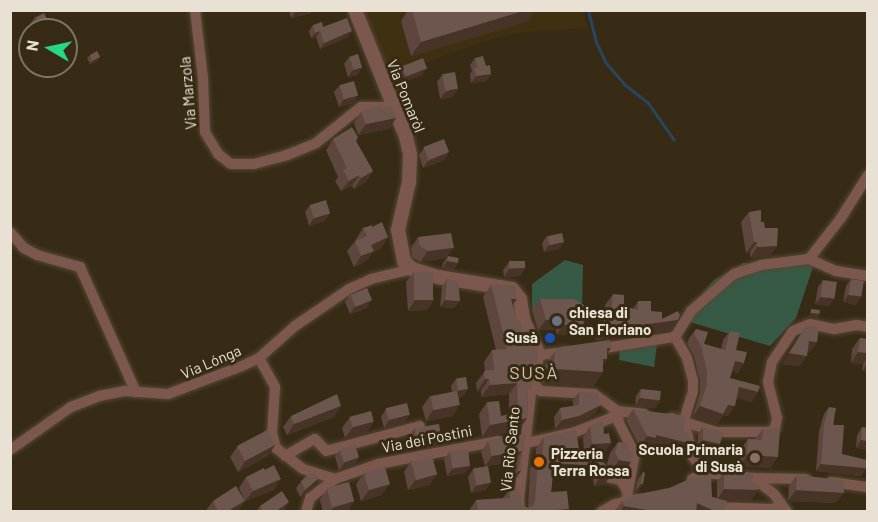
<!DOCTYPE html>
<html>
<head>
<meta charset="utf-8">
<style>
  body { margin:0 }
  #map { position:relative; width:878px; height:522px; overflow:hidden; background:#372b15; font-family:Barlow,sans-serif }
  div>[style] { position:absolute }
  .built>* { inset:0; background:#3f3012 }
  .green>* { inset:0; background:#375a47 }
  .stream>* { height:3px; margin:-1.5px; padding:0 1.5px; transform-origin:1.5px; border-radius:1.5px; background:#28465d }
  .roads { filter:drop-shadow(0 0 2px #534834) drop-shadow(0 0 2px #534834) }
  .minor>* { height:10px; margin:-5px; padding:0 5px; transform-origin:5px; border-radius:5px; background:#7c574e }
  .tertiary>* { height:14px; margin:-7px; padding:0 7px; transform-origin:7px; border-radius:7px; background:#7c574e }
  .wall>* { inset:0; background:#5e453e }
  .shaded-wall>* { inset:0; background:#483327 }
  .building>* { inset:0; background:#6c564e; transform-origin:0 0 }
  .dots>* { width:16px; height:16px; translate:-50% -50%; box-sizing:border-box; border:3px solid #372b15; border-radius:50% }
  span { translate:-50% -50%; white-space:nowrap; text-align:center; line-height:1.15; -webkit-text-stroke:6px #372b15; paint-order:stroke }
  .street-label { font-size:15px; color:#e9e2d4 }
  .poi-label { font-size:15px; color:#e9e2d4; font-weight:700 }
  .left { translate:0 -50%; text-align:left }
  .right { translate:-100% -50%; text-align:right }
  .quarter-label { font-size:18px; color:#d6c8ad; letter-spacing:1.5px }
  .frame { position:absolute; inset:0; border:12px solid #e9e2d4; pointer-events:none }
  .north { position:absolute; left:18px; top:18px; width:60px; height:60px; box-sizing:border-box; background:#372b15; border:2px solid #7e7461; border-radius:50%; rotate:279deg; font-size:16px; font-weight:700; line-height:24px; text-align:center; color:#e9e2d4 }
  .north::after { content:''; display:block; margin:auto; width:21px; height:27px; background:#24d886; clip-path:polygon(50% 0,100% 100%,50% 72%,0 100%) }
</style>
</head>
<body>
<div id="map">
  <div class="built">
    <i style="clip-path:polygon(359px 11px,582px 11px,588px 28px,523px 32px,489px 40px,421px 64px,424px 76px,390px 86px)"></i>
  </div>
  <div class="green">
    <i style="clip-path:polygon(565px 260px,583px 265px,582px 310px,532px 310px,532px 284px)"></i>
    <i style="clip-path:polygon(815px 261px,796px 318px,770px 346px,680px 319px,714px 280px,743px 263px)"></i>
    <i style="clip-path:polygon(657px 344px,654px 367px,619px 360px,620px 348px)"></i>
  </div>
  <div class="stream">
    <i style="left:588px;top:10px;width:33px;rotate:76deg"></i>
    <i style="left:596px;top:42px;width:23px;rotate:65deg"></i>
    <i style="left:606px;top:63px;width:28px;rotate:49deg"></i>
    <i style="left:624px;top:84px;width:31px;rotate:38deg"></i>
    <i style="left:648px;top:103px;width:45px;rotate:54.9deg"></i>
  </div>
  <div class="roads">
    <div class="minor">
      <i style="left:195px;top:10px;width:68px;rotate:83.3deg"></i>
      <i style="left:203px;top:78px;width:54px;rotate:87.9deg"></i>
      <i style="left:205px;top:132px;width:26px;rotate:59deg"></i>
      <i style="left:218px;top:154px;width:16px;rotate:38deg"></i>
      <i style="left:231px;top:164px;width:23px"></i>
      <i style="left:254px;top:164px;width:34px;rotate:-15deg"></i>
      <i style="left:287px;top:155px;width:31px;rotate:-22deg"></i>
      <i style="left:316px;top:143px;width:58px;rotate:-38.7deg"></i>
      <i style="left:361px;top:107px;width:32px"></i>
      <i style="left:10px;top:232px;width:21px;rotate:49deg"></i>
      <i style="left:24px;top:248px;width:15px;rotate:28deg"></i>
      <i style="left:37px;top:255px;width:45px;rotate:15.6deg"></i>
      <i style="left:80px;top:267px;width:137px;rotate:65.9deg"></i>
      <i style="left:809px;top:259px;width:52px;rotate:-52deg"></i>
      <i style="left:841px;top:218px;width:51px;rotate:-57.9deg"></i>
      <i style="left:809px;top:259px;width:30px;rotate:24deg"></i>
      <i style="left:836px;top:271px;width:32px;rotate:9deg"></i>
      <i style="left:675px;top:337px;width:24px;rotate:60deg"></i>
      <i style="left:687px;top:358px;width:24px;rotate:75deg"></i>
      <i style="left:693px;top:381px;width:10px;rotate:90deg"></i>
      <i style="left:693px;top:391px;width:31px;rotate:107deg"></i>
      <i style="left:598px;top:349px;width:78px;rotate:-8.9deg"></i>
      <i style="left:675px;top:337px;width:31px;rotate:-58deg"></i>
      <i style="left:691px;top:311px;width:57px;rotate:-40.7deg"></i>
      <i style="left:734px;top:274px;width:28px;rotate:-18deg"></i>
      <i style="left:761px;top:265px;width:48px;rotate:-7.1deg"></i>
      <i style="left:259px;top:358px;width:33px;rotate:61deg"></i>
      <i style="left:275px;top:387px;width:46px;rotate:93.7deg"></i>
      <i style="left:272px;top:433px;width:16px;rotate:75deg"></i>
      <i style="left:276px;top:448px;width:34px;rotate:38deg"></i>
      <i style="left:303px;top:469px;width:34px;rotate:17deg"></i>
      <i style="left:535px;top:386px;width:8px;rotate:40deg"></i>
      <i style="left:541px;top:391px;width:53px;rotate:3.2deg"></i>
      <i style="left:594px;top:394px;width:29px;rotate:36deg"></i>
      <i style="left:617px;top:411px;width:27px;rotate:6deg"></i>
      <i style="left:617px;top:411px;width:12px;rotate:81deg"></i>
      <i style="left:619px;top:423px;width:35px;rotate:63deg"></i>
      <i style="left:635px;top:454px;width:48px;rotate:100.8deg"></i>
      <i style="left:671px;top:418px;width:48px;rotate:16.9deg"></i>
      <i style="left:717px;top:432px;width:52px"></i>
      <i style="left:769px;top:432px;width:7px;rotate:-27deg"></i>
      <i style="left:775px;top:429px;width:11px;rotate:-80deg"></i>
      <i style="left:777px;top:418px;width:37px;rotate:-104deg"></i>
      <i style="left:768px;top:382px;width:20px;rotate:-79deg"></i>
      <i style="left:772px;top:362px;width:37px;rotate:-56deg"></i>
      <i style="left:793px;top:331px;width:18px;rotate:-22deg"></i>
      <i style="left:810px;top:324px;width:25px;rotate:12deg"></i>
      <i style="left:834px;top:329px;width:23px;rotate:-10deg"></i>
      <i style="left:857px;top:325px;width:11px;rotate:10deg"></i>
      <i style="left:684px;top:421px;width:37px;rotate:76deg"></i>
      <i style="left:693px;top:457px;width:21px;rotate:51deg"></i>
      <i style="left:527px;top:443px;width:49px;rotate:-12.9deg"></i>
      <i style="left:575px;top:432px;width:39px;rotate:-21deg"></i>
      <i style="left:611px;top:418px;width:9px;rotate:-49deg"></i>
      <i style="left:10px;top:450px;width:75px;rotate:-35.2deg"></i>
      <i style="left:71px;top:407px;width:30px;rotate:-21deg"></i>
      <i style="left:99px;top:396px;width:25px;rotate:-11deg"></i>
      <i style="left:124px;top:391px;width:44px;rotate:3.9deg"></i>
      <i style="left:168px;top:394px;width:79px;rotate:-20.7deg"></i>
      <i style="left:242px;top:366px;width:19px;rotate:-25deg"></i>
      <i style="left:259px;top:358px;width:48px;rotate:-41.6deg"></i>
      <i style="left:295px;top:326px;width:65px;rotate:-34.4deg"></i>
      <i style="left:349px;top:289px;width:24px;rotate:-24deg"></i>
      <i style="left:371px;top:279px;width:42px;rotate:-13.7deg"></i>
      <i style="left:285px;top:456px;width:34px;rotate:-30deg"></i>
      <i style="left:315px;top:439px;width:16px;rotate:47deg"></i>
      <i style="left:326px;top:451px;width:97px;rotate:-14.9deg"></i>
      <i style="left:600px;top:468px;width:11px;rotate:52deg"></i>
      <i style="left:607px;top:477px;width:14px;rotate:12deg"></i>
      <i style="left:621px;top:480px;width:13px;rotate:61deg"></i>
      <i style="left:753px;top:478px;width:53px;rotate:1.1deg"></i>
      <i style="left:692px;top:479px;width:15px;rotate:-23deg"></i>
      <i style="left:706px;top:473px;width:47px;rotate:6.1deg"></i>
      <i style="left:753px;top:478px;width:26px;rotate:37deg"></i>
      <i style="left:774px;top:494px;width:22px;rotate:54deg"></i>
      <i style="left:831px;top:482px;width:37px;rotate:8deg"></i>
      <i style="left:712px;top:507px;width:62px;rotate:1.8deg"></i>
      <i style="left:774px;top:509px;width:9px;rotate:-41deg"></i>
      <i style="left:306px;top:512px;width:15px;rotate:-74deg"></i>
      <i style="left:310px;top:498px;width:31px;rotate:-37deg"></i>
      <i style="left:335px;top:479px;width:46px;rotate:-19.2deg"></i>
      <i style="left:378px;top:464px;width:123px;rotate:-10.8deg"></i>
      <i style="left:520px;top:512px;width:13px;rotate:-94deg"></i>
      <i style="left:519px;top:499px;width:107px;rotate:-83.5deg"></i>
      <i style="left:531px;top:393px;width:8px;rotate:-60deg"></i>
      <i style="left:535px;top:386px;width:31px;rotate:-83deg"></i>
      <i style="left:539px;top:355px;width:28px;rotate:-6deg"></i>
      <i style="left:601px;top:512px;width:16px;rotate:-30deg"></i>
      <i style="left:615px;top:504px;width:22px;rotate:-13deg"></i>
    </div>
    <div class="tertiary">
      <i style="left:355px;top:10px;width:137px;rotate:68.1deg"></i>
      <i style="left:406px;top:137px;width:18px;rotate:77deg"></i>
      <i style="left:410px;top:155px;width:27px;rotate:92deg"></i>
      <i style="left:409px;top:182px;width:49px;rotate:102.9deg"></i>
      <i style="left:398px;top:230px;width:32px;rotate:79deg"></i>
      <i style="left:404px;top:261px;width:11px;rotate:45deg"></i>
      <i style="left:412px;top:269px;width:27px;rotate:17deg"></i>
      <i style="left:438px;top:277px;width:75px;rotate:9.2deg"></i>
      <i style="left:512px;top:289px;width:13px;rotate:51deg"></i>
      <i style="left:520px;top:299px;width:20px;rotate:81deg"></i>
      <i style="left:523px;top:319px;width:39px;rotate:66deg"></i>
    </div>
  </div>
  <div class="wall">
    <i style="clip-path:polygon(289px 10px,312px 10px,311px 13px,291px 18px)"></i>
    <i style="clip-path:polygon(408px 10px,535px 10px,528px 21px,411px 56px,401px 21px)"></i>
    <i style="clip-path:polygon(35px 17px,43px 29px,40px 30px,33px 30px,30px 24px)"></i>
    <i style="clip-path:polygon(313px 25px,323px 27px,348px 37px,320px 49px,316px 37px,311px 38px,309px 31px)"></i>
    <i style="clip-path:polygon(90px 55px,98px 61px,90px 64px,87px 58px)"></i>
    <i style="clip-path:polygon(349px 57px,362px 67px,357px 75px,348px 77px,344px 64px)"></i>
    <i style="clip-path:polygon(475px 58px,486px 66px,491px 74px,486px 81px,471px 83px,470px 74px,472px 71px,470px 65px)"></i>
    <i style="clip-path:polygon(401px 66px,427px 68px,421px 75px,399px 83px,396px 73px)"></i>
    <i style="clip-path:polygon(442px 75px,453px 97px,440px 99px,437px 82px)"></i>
    <i style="clip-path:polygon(340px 85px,353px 103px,339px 107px,334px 92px)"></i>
    <i style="clip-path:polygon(382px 109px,396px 118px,389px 129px,358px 135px,354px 123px,361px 112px)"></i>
    <i style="clip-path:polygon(333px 139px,356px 141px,373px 171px,366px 182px,354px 189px,352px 186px,341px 191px,335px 181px,338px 177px,326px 150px)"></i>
    <i style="clip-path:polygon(424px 148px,449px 152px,444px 160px,423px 168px,419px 155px)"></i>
    <i style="clip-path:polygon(310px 205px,325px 221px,309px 226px,305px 212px)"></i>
    <i style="clip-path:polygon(749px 212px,761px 222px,770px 256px,750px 258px,750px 252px,746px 253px,741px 222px)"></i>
    <i style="clip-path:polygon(372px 227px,388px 237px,381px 248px,373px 252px,366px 261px,354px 267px,347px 251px,356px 240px,356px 239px,363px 228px)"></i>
    <i style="clip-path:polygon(547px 236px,564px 242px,559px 249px,544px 252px,542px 243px)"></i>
    <i style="clip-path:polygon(418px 237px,446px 258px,420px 262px,412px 257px,411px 248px)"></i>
    <i style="clip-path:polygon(448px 256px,458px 263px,453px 270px,442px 269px,443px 263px)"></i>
    <i style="clip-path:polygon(509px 262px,525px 268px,520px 276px,504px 277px,503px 270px)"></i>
    <i style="clip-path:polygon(414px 272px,434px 299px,427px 310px,408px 311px,406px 282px)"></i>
    <i style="clip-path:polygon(447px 279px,460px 301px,454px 308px,440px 307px,442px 287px)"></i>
    <i style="clip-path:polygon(851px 279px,856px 305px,843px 302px,846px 286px)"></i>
    <i style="clip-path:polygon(823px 280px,829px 306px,815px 304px,818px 287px)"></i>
    <i style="clip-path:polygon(491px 285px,513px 305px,528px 393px,527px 418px,519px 430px,482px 437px,479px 414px,487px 402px,501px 416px,509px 414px,509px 394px,481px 397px,481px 391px,477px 391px,476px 383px,485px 371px,484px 362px,492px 350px,496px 350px,483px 297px)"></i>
    <i style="clip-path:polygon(350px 294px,367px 308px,350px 314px,345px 302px)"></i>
    <i style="clip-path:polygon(613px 294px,624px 306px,633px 309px,638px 301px,662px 319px,670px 330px,596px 340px,598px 323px,605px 314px,605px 305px)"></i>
    <i style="clip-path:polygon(540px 299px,574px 299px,575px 335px,556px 335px,556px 330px,538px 330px,532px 310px)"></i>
    <i style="clip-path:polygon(806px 326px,817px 342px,809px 353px,807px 353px,807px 356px,799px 366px,782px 364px)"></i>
    <i style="clip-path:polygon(696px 329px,704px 344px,721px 349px,723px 340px,730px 331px,736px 350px,744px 363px,738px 373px,732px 371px,730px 378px,752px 402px,737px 398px,728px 416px,723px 415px,717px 424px,693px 416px,700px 393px,700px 381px,694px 356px,687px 344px,689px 338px)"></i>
    <i style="clip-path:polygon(860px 338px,867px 339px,867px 371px,862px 371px,863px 364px,851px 363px,852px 349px)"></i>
    <i style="clip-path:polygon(555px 351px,607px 354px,607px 359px,603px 364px,603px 372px,593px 386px,543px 383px,545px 365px)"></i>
    <i style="clip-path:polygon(456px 379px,468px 389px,463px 396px,459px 397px,453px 416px,426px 421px,422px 407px,430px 396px,452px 392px,451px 386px)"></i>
    <i style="clip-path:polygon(641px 389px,660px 401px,655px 408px,635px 406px,636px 396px)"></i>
    <i style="clip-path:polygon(579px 392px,595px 414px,573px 425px,555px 429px,554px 417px,560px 408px,573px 406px,573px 400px)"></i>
    <i style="clip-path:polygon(829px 407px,842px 454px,866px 468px,861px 476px,816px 471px,819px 431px,824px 414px)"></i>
    <i style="clip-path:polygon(386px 409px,405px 422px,384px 428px,381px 417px)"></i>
    <i style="clip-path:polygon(633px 409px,685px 455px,650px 446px,649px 448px,640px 447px,626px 420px)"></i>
    <i style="clip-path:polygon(291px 416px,334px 417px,287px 435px,283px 427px)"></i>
    <i style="clip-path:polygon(350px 417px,367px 432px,345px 438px,342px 428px)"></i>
    <i style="clip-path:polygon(590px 426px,604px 434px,611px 443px,603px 454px,584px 455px,583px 437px)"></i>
    <i style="clip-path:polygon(703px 427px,715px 452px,698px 448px,698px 434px)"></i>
    <i style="clip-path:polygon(862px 427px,867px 428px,867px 449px,856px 448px,857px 435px)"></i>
    <i style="clip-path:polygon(414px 429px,436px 445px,412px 450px,409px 437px)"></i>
    <i style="clip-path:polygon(763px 429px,771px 468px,739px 466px,740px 450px,748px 439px,755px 439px)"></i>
    <i style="clip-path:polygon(525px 434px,521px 471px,513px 482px,511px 482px,514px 462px,485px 466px,481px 452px,488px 441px)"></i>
    <i style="clip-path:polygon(544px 437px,580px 455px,604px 463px,612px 474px,604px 485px,594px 486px,593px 478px,553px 475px,551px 492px,567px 512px,468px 512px,476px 500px,503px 498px,509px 490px,522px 505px,528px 508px,530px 469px,535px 462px,536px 449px)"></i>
    <i style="clip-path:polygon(618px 442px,629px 451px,631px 462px,624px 473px,612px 470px,607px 464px,610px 453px)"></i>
    <i style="clip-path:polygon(275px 445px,268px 456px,238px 472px,230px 457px,237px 447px)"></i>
    <i style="clip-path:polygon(340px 450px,359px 457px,354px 465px,339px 470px,335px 457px)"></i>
    <i style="clip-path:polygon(450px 452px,470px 466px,465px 473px,447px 476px,444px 459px)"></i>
    <i style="clip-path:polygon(411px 461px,437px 474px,429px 485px,408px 490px,404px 472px)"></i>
    <i style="clip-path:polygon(473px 469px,486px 490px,471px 493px,468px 477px)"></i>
    <i style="clip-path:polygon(643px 472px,643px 484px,638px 491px,635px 491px,638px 479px)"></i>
    <i style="clip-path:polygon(724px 472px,751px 501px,723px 500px,723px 512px,615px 512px,622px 501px,712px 497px,717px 498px,717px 482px)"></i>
    <i style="clip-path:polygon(364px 473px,382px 495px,361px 501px,356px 484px)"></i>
    <i style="clip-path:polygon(306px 475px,313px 486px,300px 497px,296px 488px)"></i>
    <i style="clip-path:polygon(797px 475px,836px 503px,788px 501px,789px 486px)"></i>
    <i style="clip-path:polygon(246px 477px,274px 490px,245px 501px,239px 488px)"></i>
    <i style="clip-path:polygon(327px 489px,354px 501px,347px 512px,323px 512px,320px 500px)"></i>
    <i style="clip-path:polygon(213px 501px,238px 512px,205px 512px)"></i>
    <i style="clip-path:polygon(289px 502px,283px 512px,256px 512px,260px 506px)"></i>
  </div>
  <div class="shaded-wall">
    <i style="clip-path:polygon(312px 10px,311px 13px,291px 18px,296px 11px)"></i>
    <i style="clip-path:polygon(526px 10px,535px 10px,528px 21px,411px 56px,421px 42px)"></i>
    <i style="clip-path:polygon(48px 21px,43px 29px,36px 30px,39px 25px)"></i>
    <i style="clip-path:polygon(320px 31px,316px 37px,311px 38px,315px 33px)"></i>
    <i style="clip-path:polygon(352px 31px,348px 37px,320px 49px,324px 43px)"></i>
    <i style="clip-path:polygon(100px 57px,98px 61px,90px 64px,92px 61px)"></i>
    <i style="clip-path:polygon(362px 67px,357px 75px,348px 77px,353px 70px)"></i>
    <i style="clip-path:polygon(427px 68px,421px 75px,399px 83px,404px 76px)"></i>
    <i style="clip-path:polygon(491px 74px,486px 81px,471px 83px,476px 76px)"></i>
    <i style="clip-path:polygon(458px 89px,453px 97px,440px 99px,445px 92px)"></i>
    <i style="clip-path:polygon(358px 95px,353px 103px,339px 107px,344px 99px)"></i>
    <i style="clip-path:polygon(396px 118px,389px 129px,358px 135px,366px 124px)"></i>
    <i style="clip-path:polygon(449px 152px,444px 160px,423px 168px,428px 161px)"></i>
    <i style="clip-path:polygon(373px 171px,366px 182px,354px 189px,361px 178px)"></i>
    <i style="clip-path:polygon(359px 175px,352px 186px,341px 191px,349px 181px)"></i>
    <i style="clip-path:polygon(330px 213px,325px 221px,309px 226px,314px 218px)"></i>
    <i style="clip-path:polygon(388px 237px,381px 248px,373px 252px,366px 261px,354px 267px,361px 256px,371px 245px)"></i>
    <i style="clip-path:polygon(564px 242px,559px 249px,544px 252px,549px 245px)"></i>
    <i style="clip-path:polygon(754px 242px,757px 242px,750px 252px,746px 253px)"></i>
    <i style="clip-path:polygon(777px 246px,770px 256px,750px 258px,757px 247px)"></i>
    <i style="clip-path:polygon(454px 248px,446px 258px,420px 262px,428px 251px)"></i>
    <i style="clip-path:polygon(447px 261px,458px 263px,453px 270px,442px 269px)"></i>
    <i style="clip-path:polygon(525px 268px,520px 276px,504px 277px,509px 269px)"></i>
    <i style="clip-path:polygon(848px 295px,861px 297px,856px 305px,843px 302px)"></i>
    <i style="clip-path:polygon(821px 297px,834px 299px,829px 306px,815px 304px)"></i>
    <i style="clip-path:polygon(434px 299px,427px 310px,408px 311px,415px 300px)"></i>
    <i style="clip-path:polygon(511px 299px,517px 299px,509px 310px)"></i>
    <i style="clip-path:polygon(372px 300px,367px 308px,350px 314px,355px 306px)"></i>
    <i style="clip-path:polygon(445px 300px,460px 301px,454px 308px,440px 307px)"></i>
    <i style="clip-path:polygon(811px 313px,820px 314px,817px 318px,808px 317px)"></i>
    <i style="clip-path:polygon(563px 319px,556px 330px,538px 330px,546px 320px)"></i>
    <i style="clip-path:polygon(678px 320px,670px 330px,596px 340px,603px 330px)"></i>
    <i style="clip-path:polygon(563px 325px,583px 325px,575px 335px,556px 335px)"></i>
    <i style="clip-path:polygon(809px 341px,817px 342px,809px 353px,801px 352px)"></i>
    <i style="clip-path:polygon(607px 348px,611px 348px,604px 359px,607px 359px,598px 372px,603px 372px,593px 386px,543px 383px,553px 369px)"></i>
    <i style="clip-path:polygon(858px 352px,867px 353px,867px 358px,863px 364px,851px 363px)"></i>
    <i style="clip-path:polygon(789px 353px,807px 356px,799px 366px,782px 364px)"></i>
    <i style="clip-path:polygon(735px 361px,744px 363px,738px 373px,728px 370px)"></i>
    <i style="clip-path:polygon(867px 364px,867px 371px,862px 371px)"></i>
    <i style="clip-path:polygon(485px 379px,489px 379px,481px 391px,477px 391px)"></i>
    <i style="clip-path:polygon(517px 383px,509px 394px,481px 397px,490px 385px)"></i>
    <i style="clip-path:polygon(739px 387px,758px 392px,752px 402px,732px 397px)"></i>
    <i style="clip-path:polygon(468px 389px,463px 396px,453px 398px,458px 391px)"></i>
    <i style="clip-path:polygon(640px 398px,660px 401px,655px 408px,635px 406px)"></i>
    <i style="clip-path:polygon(460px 405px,453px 416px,426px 421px,433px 410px)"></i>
    <i style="clip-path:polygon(601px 405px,595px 414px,573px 425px,555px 429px,562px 420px)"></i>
    <i style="clip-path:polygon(728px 405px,735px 406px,728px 416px,723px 415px,717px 424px,693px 416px,700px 406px)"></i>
    <i style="clip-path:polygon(341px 406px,334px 417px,287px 435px,294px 424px)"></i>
    <i style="clip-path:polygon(410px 415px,405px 422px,384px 428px,389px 420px)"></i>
    <i style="clip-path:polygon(527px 418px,519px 430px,482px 437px,490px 425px)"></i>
    <i style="clip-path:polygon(374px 422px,367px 432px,345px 438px,353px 427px)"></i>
    <i style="clip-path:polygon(656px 435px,692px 444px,685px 455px,650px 446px,649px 448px,640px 447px,647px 436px)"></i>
    <i style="clip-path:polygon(441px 437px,436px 445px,412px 450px,417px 442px)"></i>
    <i style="clip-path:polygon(703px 440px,720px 444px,715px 452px,698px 448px)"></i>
    <i style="clip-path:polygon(861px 440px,867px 441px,867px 449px,856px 448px)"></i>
    <i style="clip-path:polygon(611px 443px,603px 454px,584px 455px,592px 444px)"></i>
    <i style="clip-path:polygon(275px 445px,268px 456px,238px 472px,245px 461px)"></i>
    <i style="clip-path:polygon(522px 451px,514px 462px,485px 466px,492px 456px)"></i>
    <i style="clip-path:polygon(747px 455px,778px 457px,771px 468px,739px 466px)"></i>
    <i style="clip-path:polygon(359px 457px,354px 465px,339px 470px,344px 463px)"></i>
    <i style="clip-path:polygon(619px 460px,631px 462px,624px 473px,612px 470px)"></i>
    <i style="clip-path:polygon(554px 463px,601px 466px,593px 478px,546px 474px)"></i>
    <i style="clip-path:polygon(821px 464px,866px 468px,861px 476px,816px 471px)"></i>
    <i style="clip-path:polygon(470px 466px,465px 473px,447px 476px,452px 469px)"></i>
    <i style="clip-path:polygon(518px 471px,521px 471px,513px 482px,511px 482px)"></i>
    <i style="clip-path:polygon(437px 474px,429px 485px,408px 490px,416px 479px)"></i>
    <i style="clip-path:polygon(602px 474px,612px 474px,604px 485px,594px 486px)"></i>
    <i style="clip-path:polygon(281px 479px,274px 490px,245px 501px,253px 491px)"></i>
    <i style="clip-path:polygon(318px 479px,313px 486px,300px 497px,305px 490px)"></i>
    <i style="clip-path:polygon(491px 483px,486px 490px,471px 493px,476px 486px)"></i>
    <i style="clip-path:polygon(390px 484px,382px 495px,361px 501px,369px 490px)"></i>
    <i style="clip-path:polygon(641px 484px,643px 484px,638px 491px,635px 491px)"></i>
    <i style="clip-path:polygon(724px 489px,758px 490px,751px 501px,717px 500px)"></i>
    <i style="clip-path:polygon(796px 490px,844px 493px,836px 503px,788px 501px)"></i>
    <i style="clip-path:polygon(245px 501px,238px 512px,229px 512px,231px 509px)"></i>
    <i style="clip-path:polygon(354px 501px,347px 512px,330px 512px,333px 508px)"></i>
    <i style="clip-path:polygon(289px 502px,283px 512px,275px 512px)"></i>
    <i style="clip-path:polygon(697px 503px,717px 512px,691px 512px)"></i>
    <i style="clip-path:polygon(624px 506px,659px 512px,620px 512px)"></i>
    <i style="clip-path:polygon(569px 509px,567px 512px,551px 512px,552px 510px)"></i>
  </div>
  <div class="building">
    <i style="clip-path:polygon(412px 10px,526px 10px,421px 42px)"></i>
    <i style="left:44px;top:13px;width:9px;height:10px;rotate:63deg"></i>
    <i style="clip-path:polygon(347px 18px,352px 31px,324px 43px,320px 31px,315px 33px,313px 25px,322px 22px,323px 27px)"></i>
    <i style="clip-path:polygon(97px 51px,100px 57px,92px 61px,90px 55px)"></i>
    <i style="left:358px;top:54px;width:14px;height:9px;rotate:73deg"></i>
    <i style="clip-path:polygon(483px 56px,486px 66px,490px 65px,491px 74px,476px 76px,474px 68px,478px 67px,475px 58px)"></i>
    <i style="left:423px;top:58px;width:11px;height:23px;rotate:68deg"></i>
    <i style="left:455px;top:72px;width:17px;height:13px;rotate:80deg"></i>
    <i style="left:354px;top:81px;width:15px;height:15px;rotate:74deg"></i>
    <i style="clip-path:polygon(391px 105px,396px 118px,366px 124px,361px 112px,372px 107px,381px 106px,382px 109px)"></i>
    <i style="clip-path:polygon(352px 127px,358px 137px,356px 141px,373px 171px,361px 178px,359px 175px,349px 181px,343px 170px,347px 168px,333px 139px)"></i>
    <i style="left:444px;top:139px;width:14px;height:22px;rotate:69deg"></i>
    <i style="left:326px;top:200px;width:14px;height:17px;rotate:73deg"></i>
    <i style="clip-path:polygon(761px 210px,761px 222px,764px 222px,765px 228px,778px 228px,777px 246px,757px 247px,757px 242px,754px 242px,749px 212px)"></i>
    <i style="clip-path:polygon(382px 222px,388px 237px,371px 245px,374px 251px,361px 256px,355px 241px,367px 236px,363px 228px,372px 225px,372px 227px)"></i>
    <i style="clip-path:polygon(451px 233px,454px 248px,428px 251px,420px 246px,418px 237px)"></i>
    <i style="left:562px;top:233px;width:9px;height:15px;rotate:77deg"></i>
    <i style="left:448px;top:256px;width:11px;height:5px;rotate:10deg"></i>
    <i style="left:525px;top:261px;width:7px;height:16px;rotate:90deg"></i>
    <i style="left:414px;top:272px;width:19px;height:28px"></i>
    <i style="clip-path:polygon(447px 279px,458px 281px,460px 301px,445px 300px)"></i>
    <i style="left:851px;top:279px;width:13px;height:16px;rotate:9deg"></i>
    <i style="left:823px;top:280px;width:14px;height:17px;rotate:8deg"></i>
    <i style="clip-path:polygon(491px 285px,515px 285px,517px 299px,511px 299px,517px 320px,519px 320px,523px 330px,531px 329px,537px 343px,538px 357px,531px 389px,528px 389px,527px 418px,490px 425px,487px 402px,499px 401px,501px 416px,518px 412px,517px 383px,490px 385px,489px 379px,485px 379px,484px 371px,494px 370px,492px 350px,507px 349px)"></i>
    <i style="left:367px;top:288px;width:13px;height:18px;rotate:67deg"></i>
    <i style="clip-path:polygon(613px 294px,624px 295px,624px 306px,638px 310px,638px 301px,651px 301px,651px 311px,662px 312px,662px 319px,678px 311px,680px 315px,678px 320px,603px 330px,605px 313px,611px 314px)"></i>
    <i style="clip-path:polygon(540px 299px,574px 299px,589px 308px,583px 325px,563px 325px,563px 319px,546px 320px)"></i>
    <i style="left:811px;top:309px;width:9px;height:4px;rotate:6deg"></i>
    <i style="clip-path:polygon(806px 326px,819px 327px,817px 342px,809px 341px,807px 356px,789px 353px)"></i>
    <i style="clip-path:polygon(696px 329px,708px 332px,704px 344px,725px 350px,730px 331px,740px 333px,736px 350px,747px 352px,744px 363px,735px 361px,730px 378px,760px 386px,758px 392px,739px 387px,735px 406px,728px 405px,723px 414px,700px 406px,707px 383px,707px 371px,701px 346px,694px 334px)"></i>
    <i style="clip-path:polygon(860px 338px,867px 339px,867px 353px,858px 352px)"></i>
    <i style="clip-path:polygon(610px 340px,611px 348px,607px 348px,607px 359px,603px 359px,603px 372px,553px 369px,555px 351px,560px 347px)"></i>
    <i style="left:466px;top:377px;width:12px;height:10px;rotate:81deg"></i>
    <i style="left:641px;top:389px;width:20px;height:9px;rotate:6deg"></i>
    <i style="left:457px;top:391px;width:14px;height:27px;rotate:78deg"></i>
    <i style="clip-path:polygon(579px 392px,597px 393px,601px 405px,579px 416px,562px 420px,560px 408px,579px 405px)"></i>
    <i style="clip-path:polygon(337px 394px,341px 406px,294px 424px,291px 416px)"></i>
    <i style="left:407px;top:403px;width:12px;height:22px;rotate:76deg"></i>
    <i style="clip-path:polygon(829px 407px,836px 408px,833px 425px,844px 425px,842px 454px,867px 460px,866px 468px,821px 464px,824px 424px)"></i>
    <i style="clip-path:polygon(633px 409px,685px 416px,684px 432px,689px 433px,692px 444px,656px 435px,656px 438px,647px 436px)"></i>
    <i style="left:371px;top:411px;width:11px;height:22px;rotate:75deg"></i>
    <i style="clip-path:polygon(603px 421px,604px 434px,609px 433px,611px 443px,592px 444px,590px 426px)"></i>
    <i style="left:439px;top:424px;width:13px;height:25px;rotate:81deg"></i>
    <i style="clip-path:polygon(703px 427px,723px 432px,720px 444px,703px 440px)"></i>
    <i style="clip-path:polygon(862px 427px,867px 428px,867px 441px,861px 440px)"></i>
    <i style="clip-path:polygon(780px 428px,778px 457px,747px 455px,748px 439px,762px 440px,763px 429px)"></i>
    <i style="left:267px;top:430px;width:17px;height:34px;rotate:62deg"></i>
    <i style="clip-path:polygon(576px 430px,580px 455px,604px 463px,612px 474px,602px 474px,601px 466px,554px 463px,551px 492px,567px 491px,569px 509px,552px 510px,552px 512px,478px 512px,476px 500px,510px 498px,509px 490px,519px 489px,522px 505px,528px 508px,533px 506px,535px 501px,538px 457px,542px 458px,544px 437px)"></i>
    <i style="clip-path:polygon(525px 434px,521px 471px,518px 471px,522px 451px,492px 456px,488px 441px)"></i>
    <i style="clip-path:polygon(618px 442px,628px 443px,629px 451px,633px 452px,631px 462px,619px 460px,615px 453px)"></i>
    <i style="left:355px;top:445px;width:13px;height:16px;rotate:72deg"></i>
    <i style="left:468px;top:449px;width:17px;height:18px;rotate:83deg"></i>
    <i style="left:432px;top:456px;width:19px;height:22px;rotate:74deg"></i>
    <i style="clip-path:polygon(274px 465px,281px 479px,253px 491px,246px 477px,264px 468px,265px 470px)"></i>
    <i style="left:488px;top:466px;width:17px;height:15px;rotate:80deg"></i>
    <i style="left:385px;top:467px;width:18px;height:22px;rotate:74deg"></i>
    <i style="clip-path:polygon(315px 472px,318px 479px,305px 490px,301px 481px,307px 477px,306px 475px)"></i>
    <i style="clip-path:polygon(643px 472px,645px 473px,643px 484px,641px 484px)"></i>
    <i style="clip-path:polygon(724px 472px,753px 474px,752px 484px,759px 485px,758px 490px,724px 489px)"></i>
    <i style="clip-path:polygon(703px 473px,711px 474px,712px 497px,727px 501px,723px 512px,717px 512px,697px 503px,696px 512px,659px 512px,624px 506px,622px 501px,638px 494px,669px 488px)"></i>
    <i style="clip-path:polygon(797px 475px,844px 480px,844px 493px,796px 490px)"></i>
    <i style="left:349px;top:482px;width:20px;height:23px;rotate:75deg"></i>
    <i style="clip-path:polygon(236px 486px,245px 501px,231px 509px,232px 512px,218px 512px,213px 501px)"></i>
    <i style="clip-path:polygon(282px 491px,289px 502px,275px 512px,263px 512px,260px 506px)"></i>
    <i style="clip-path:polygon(607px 509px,608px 512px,599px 512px,598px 510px)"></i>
    <i style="clip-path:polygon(739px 509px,762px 510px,762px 512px,738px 512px)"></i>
  </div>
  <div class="dots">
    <i style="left:557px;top:321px;background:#6b7280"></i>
    <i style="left:550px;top:338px;background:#1a4fb4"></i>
    <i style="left:755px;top:458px;background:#8d6e63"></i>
    <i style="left:539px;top:462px;background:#e8710a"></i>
  </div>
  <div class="street-label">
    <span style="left:188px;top:93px;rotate:-95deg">Via Marzola</span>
    <span style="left:406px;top:96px;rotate:68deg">Via Pomaròl</span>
    <span style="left:211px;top:362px;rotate:-23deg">Via Lónga</span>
    <span style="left:427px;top:439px;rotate:-11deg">Via dei Postini</span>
    <span style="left:510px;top:449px;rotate:-84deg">Via Rio Santo</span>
  </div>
  <div class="poi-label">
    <span class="left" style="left:569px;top:321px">chiesa di<br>San Floriano</span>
    <span class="right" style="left:538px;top:338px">Susà</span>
    <span class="right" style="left:743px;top:458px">Scuola Primaria<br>di Susà</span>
    <span class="left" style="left:551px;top:462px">Pizzeria<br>Terra Rossa</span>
  </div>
  <div class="quarter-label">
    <span style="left:534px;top:372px">SUSÀ</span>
  </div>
  <div class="frame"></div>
  <div class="north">N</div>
</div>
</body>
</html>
